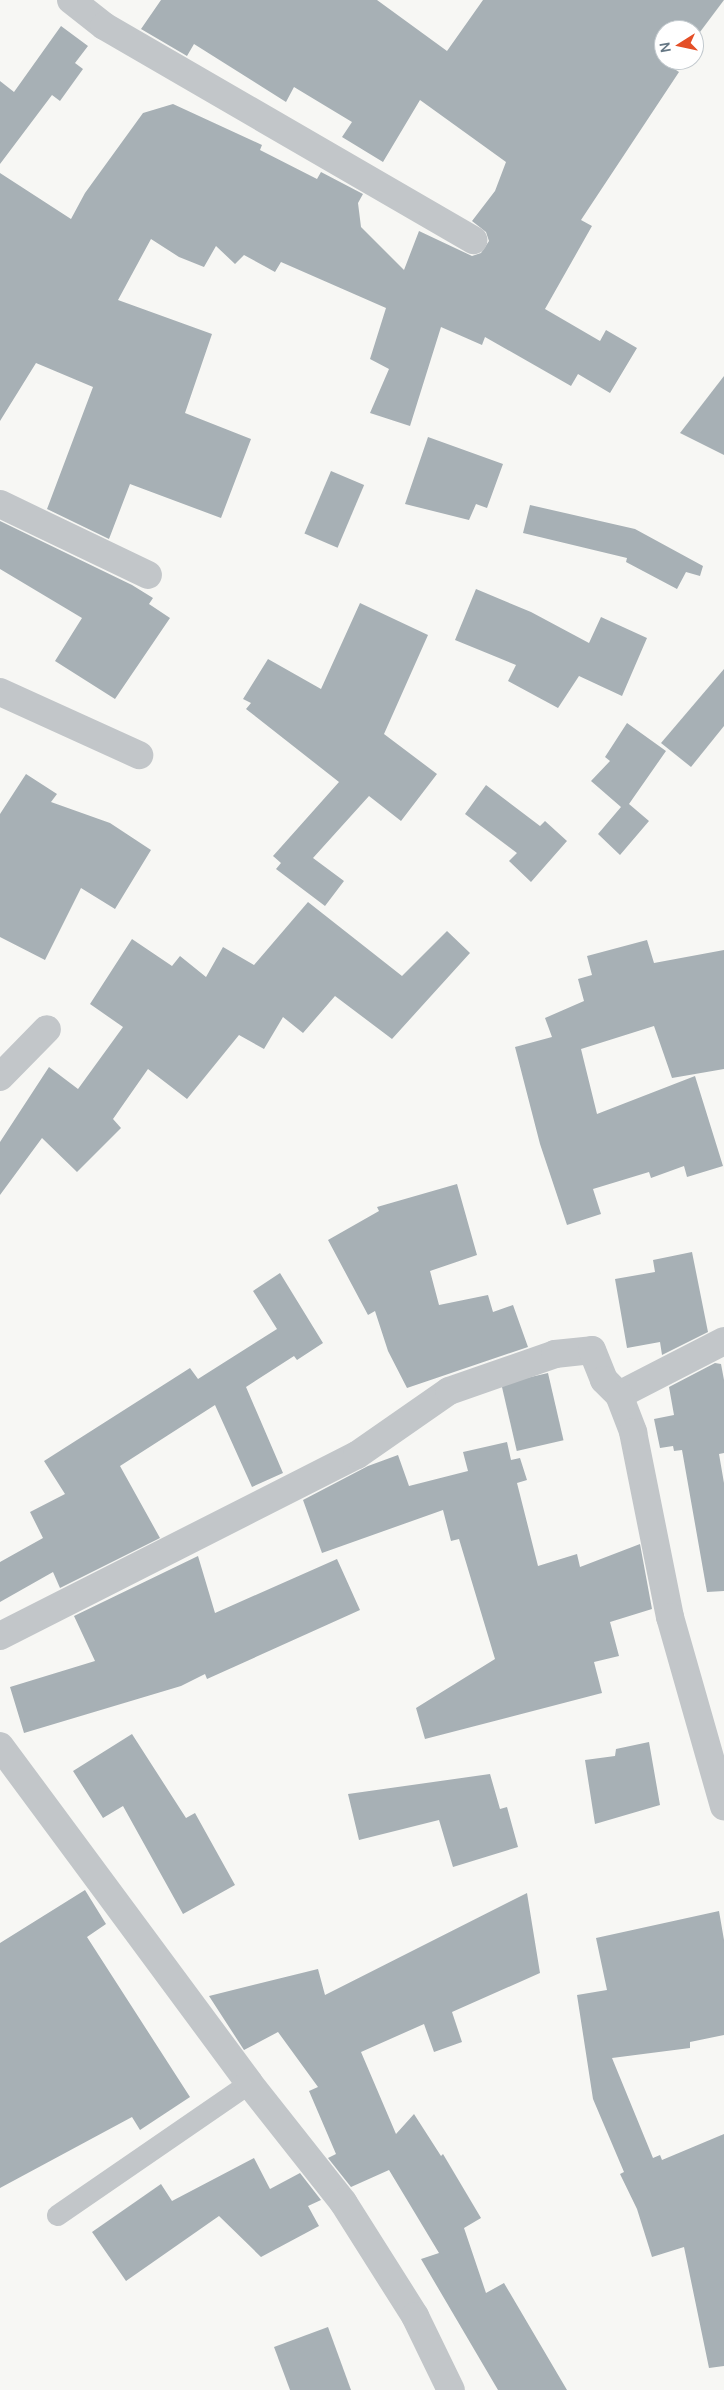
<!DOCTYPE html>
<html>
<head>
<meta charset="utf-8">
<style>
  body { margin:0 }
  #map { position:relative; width:724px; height:2390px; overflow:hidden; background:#f7f7f4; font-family:Manrope,sans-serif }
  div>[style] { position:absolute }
  .building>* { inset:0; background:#a7b0b5; transform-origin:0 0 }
  .lane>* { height:21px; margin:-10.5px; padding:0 10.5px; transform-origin:10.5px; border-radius:10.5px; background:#c2c6c9 }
  .street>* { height:28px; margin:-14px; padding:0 14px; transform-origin:14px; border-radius:14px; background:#c2c6c9 }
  span { translate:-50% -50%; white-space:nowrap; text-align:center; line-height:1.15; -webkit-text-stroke:5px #fff; paint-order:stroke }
  .north { position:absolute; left:654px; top:20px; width:50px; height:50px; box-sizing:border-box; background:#fff; border:1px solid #c2c9ce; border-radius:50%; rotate:260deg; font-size:14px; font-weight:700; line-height:20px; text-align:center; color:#667885 }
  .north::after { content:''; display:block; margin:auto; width:18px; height:22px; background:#e44f27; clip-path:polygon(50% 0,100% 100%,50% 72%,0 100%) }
</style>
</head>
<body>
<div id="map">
  <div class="building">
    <i style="clip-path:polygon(161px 0,377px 0,447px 51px,483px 0,724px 0,694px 40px,694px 30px,664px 30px,664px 60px,679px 60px,673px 68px,679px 72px,581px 220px,592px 226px,545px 309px,600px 341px,606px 330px,637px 348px,610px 393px,578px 374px,571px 386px,485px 337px,482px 345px,441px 327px,410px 426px,370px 413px,389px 369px,370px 359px,386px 308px,281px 262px,275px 272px,244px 255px,235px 264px,216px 246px,204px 267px,179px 257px,151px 239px,118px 300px,212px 334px,185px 413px,251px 439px,221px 518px,130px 484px,109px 539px,47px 509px,93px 387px,36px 363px,0 421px,0 173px,71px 219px,85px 193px,143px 113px,173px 104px,262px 145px,260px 150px,317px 179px,321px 172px,363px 194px,358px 203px,361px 227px,404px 270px,419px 231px,472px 256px,481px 253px,489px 241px,486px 232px,472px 221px,495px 191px,506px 162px,420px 100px,383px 162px,342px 137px,352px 122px,294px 87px,286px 102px,194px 44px,187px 56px,141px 29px)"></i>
    <i style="clip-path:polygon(61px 26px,88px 46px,75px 63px,83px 69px,60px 101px,52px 95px,0 164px,0 81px,14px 92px)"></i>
    <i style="clip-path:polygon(724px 376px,724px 455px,680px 433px)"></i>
    <i style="clip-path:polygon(428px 437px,503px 464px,487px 508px,476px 504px,469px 520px,405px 504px)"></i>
    <i style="left:331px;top:471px;width:36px;height:68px;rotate:23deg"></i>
    <i style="clip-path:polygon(530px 505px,635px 529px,703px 566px,700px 576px,686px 572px,677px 589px,626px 562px,627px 558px,523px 533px)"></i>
    <i style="clip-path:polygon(0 521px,132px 585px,153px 598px,149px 604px,170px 618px,115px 699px,55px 661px,82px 618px,0 569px)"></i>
    <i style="clip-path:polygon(476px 589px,531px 612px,589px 643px,601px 617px,647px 638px,622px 696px,579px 676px,558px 708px,508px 681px,516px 665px,455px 640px)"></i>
    <i style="clip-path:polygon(360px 603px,428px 635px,384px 734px,437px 774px,401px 821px,369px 796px,313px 858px,344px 881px,325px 906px,276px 869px,281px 863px,273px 856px,339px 782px,246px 709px,251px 703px,243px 699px,268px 659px,321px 689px)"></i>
    <i style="clip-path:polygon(724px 669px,724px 726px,691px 767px,661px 743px)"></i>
    <i style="clip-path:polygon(627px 723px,666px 751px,629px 804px,649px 821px,620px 855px,598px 834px,621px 807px,591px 781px,610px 761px,605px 757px)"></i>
    <i style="clip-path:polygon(26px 774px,57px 794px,51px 802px,110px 823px,151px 850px,115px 909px,81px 888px,45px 960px,0 937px,0 814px)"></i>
    <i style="clip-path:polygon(486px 785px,540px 826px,545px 821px,567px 841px,531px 882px,509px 861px,517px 853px,465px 814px)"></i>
    <i style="clip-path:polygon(308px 902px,402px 976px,447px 931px,470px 953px,392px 1039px,335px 996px,303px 1033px,283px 1017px,264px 1049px,239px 1035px,187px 1099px,148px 1069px,113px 1119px,121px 1128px,77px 1172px,42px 1138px,0 1195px,0 1142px,49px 1067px,78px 1089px,123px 1027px,90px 1004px,132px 939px,172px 966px,180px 956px,206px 977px,223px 947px,254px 965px)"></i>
    <i style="clip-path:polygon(647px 940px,654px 963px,724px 950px,724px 1069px,672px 1078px,654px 1026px,581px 1049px,597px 1114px,695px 1076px,723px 1166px,687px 1177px,684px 1166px,651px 1178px,649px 1172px,593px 1189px,601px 1214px,567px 1225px,540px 1144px,515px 1047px,552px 1037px,545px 1018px,584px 1001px,578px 979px,592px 975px,587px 956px)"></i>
    <i style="clip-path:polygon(457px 1184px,477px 1255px,430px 1271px,439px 1305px,488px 1295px,493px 1312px,513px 1305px,528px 1347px,407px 1388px,388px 1351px,375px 1311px,368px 1315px,328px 1240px,379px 1211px,377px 1207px)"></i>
    <i style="clip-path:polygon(692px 1252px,708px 1332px,662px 1355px,660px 1342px,627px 1348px,615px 1279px,655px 1272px,653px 1260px)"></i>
    <i style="clip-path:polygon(280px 1273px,323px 1343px,297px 1360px,294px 1356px,246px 1387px,283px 1473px,252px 1487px,215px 1405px,120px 1466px,160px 1538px,60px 1588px,53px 1572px,0 1602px,0 1562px,43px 1538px,30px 1512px,65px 1494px,44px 1461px,190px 1368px,198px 1379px,277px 1329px,253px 1291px)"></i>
    <i style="clip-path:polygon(715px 1363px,721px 1364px,724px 1380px,724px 1453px,719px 1454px,724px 1483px,724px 1591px,707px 1592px,682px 1450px,674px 1451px,673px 1446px,660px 1448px,654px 1419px,674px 1415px,669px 1387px)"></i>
    <i style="left:548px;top:1373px;width:69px;height:48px;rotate:77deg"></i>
    <i style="clip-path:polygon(507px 1442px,511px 1460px,520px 1458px,527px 1480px,517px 1483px,538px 1566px,577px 1554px,580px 1567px,640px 1544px,652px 1609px,610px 1622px,619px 1656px,594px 1662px,602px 1693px,425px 1739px,416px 1708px,495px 1659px,459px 1539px,451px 1541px,443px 1510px,322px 1553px,303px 1500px,368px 1466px,398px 1455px,409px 1486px,468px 1471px,463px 1452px)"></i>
    <i style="clip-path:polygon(198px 1556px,215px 1613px,337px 1559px,360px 1610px,207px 1679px,205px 1674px,181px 1686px,24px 1733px,10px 1687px,95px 1661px,74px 1616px)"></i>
    <i style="clip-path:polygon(132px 1734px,186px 1818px,195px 1813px,235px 1885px,183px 1914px,123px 1806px,103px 1818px,73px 1771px)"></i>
    <i style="clip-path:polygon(649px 1742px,660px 1805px,595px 1824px,585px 1760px,615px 1756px,616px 1749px)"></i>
    <i style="clip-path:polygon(490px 1774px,500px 1809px,507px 1807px,518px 1847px,453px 1867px,439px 1820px,359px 1840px,348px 1794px)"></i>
    <i style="clip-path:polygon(85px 1890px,106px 1924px,87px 1937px,190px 2097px,140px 2130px,132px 2117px,0 2188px,0 1943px)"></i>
    <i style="clip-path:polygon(527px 1893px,540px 1973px,452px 2012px,462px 2042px,434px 2052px,424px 2024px,361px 2052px,396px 2134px,414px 2114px,441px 2156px,443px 2154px,481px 2218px,464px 2228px,486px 2293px,504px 2283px,567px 2390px,498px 2390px,421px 2259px,439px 2253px,389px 2170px,351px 2187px,328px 2158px,336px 2154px,309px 2091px,318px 2087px,278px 2032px,244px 2050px,209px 1996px,318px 1969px,325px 1995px)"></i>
    <i style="clip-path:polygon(719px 1911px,724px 1940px,724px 2035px,690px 2042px,690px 2048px,612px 2058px,653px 2158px,660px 2155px,662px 2160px,724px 2134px,724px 2366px,709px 2368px,684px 2247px,652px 2257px,637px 2209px,620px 2174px,624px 2172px,593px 2099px,577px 1995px,607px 1990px,596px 1938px)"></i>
    <i style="clip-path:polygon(254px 2158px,270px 2189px,300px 2173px,321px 2200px,308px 2206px,319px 2226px,261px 2257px,219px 2216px,126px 2281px,92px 2232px,161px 2184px,172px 2201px)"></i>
    <i style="clip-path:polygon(328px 2327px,351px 2390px,290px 2390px,274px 2347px)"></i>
  </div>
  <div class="lane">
    <i style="left:57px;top:2215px;width:233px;rotate:-34.5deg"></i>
  </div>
  <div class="street">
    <i style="left:71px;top:0;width:42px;rotate:38.2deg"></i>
    <i style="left:104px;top:26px;width:427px;rotate:30.1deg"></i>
    <i style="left:0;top:504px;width:164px;rotate:25.6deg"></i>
    <i style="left:0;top:692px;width:153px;rotate:24.4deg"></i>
    <i style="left:0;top:1077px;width:67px;rotate:-45.6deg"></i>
    <i style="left:619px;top:1395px;width:118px;rotate:-27.2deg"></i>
    <i style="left:0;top:1636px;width:400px;rotate:-26.9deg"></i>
    <i style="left:357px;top:1455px;width:112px;rotate:-34.8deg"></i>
    <i style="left:449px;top:1391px;width:112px;rotate:-19.2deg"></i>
    <i style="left:555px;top:1354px;width:37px;rotate:-6deg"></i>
    <i style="left:592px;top:1350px;width:32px;rotate:68deg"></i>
    <i style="left:604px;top:1380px;width:21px;rotate:45deg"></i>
    <i style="left:619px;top:1395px;width:40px;rotate:69deg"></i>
    <i style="left:633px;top:1432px;width:189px;rotate:78.7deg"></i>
    <i style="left:670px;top:1617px;width:197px;rotate:74.1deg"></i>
    <i style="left:0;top:1746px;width:419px;rotate:53.5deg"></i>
    <i style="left:249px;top:2083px;width:152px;rotate:51.7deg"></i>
    <i style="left:343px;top:2202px;width:135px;rotate:57.7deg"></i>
    <i style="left:415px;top:2316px;width:82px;rotate:64.1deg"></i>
  </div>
  <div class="north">N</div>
</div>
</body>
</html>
